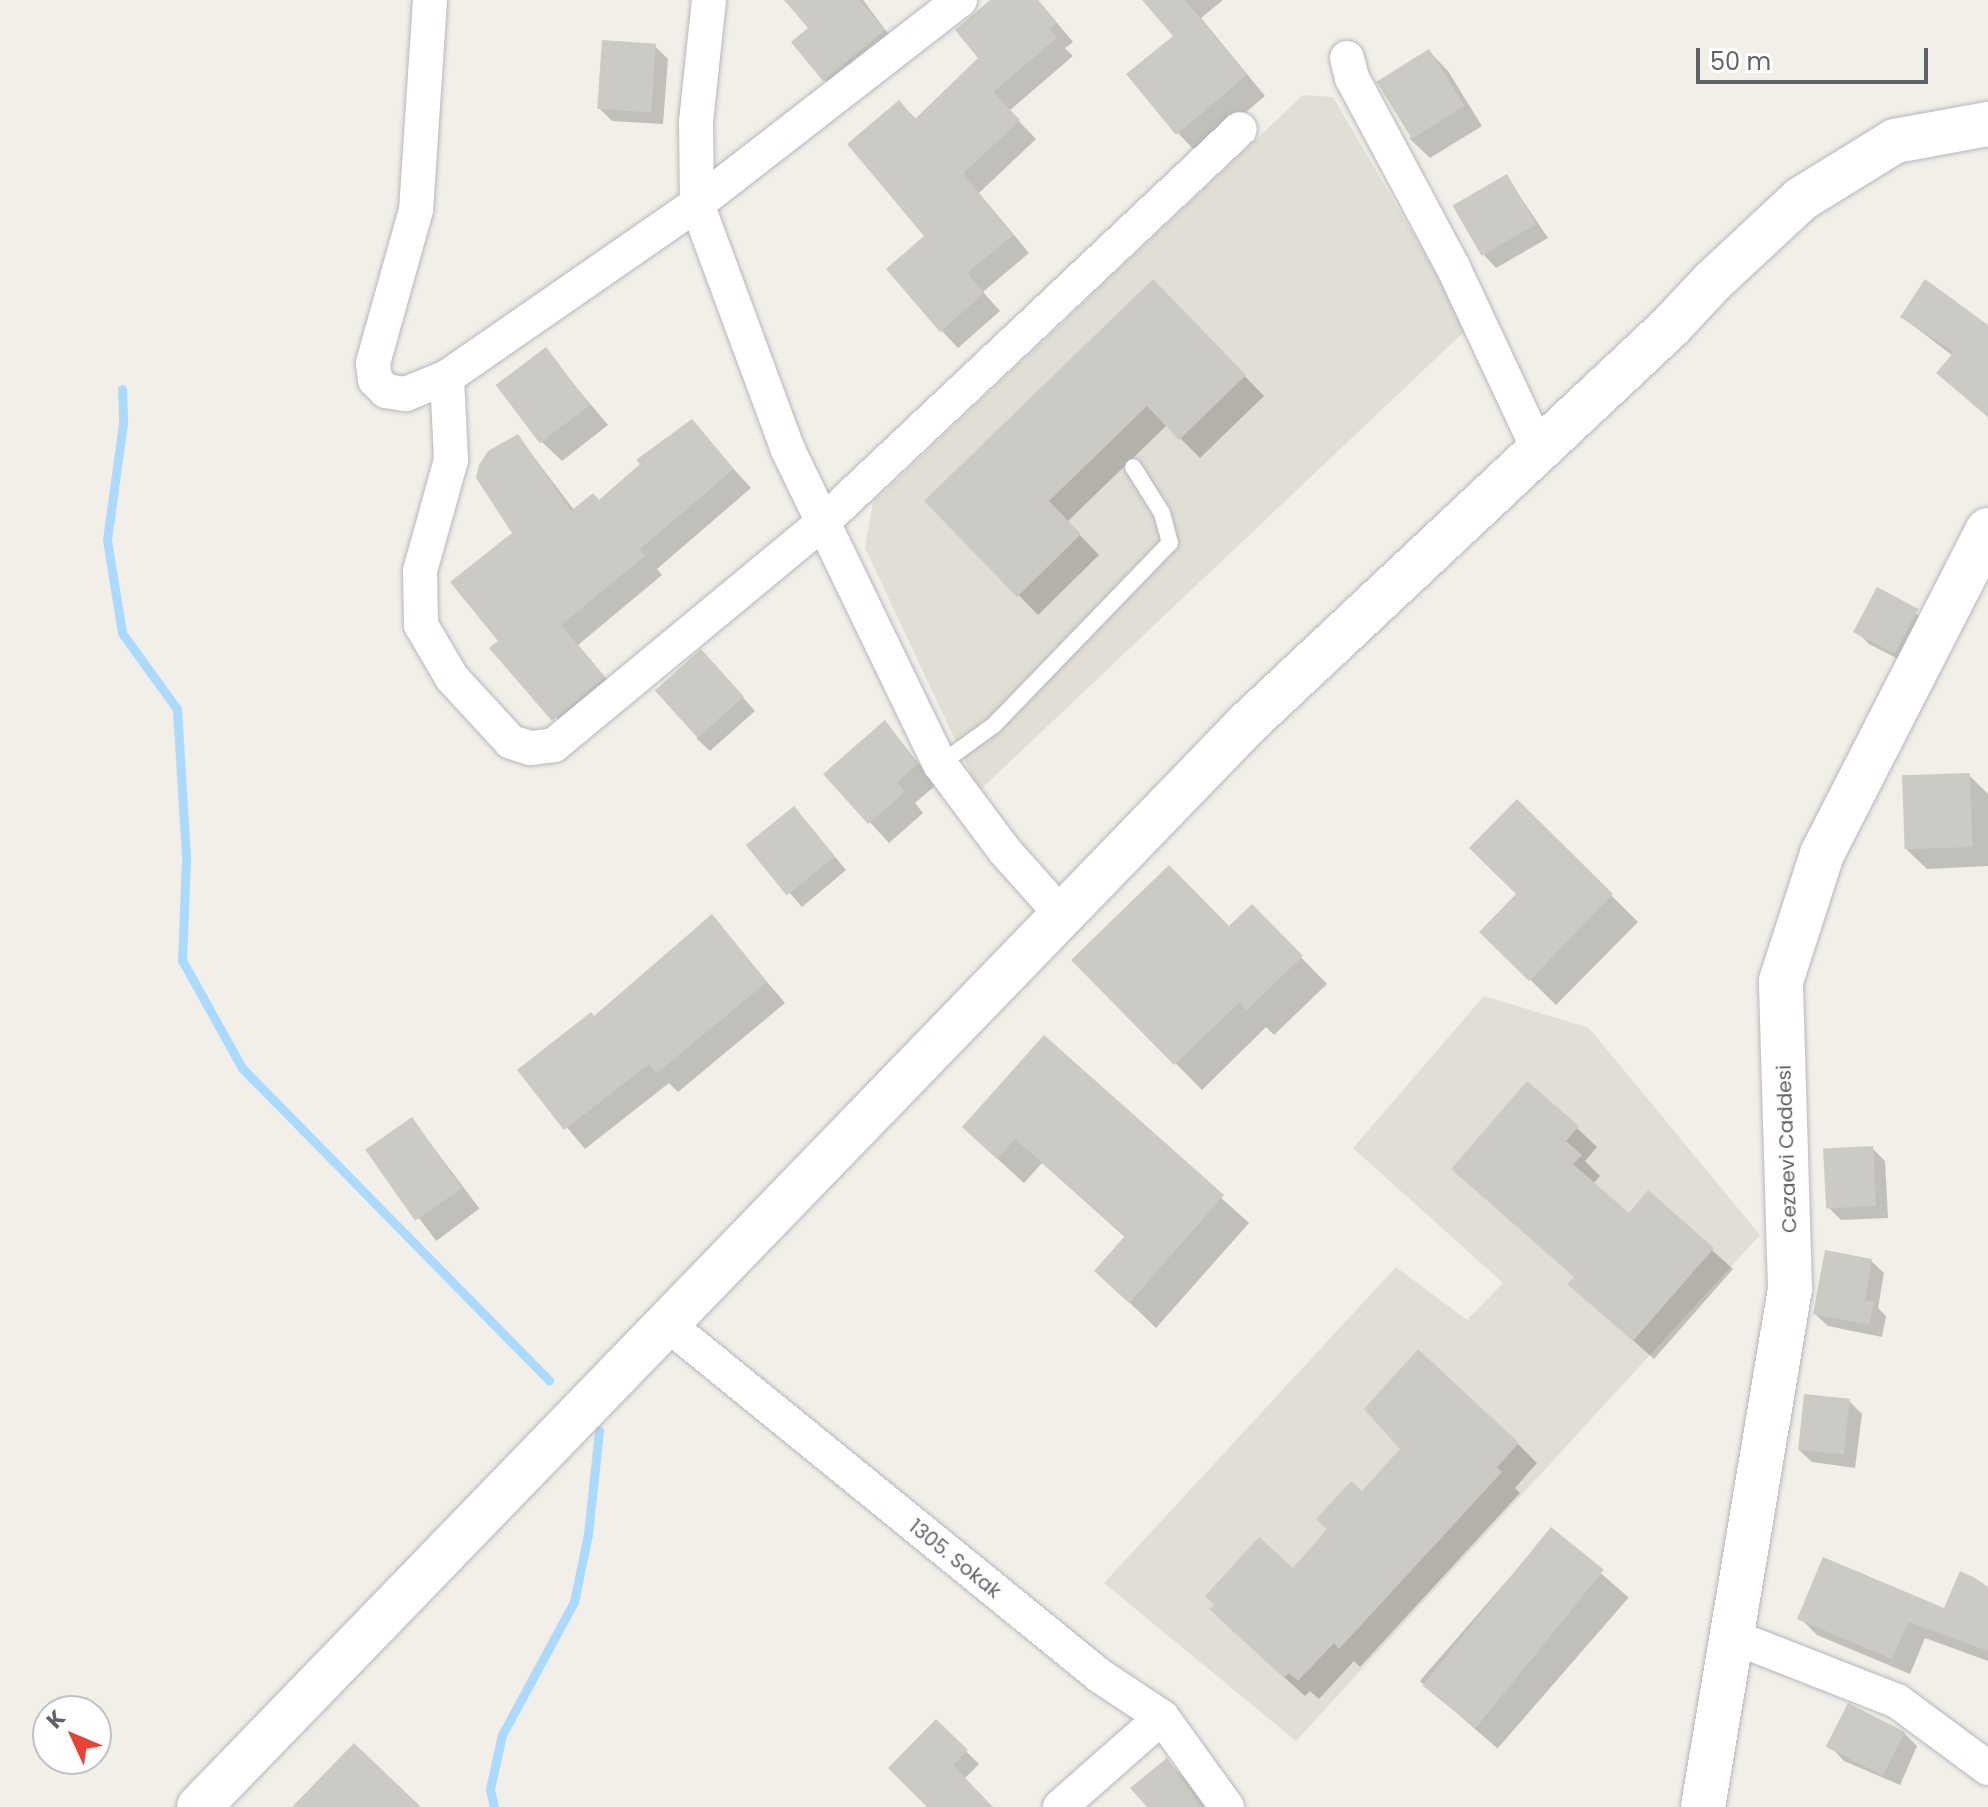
<!DOCTYPE html>
<html>
<head>
<meta charset="utf-8">
<style>
  body { margin:0 }
  #map { position:relative; width:1988px; height:1807px; overflow:hidden; background:#f1efe8; font-family:Poppins,sans-serif }
  div>[style] { position:absolute }
  .education>* { inset:0; background:#e1ded6 }
  .shadow>* { inset:0; background:#0003; transform-origin:0 0 }
  .stream>* { height:9px; margin:-4.5px; padding:0 4.5px; transform-origin:4.5px; border-radius:4.5px; background:#aadaff }
  .building>* { inset:0; background:#cccac5; transform-origin:0 0 }
  .roads { filter:drop-shadow(0 0 2px #b5b8bc) drop-shadow(0 0 2px #b5b8bc) }
  .lane>* { height:16px; margin:-8px; padding:0 8px; transform-origin:8px; border-radius:8px; background:#fff }
  .street>* { height:34px; margin:-17px; padding:0 17px; transform-origin:17px; border-radius:17px; background:#fff }
  .secondary>* { height:44px; margin:-22px; padding:0 22px; transform-origin:22px; border-radius:22px; background:#fff }
  span { translate:-50% -50%; white-space:nowrap; text-align:center; line-height:1.15; -webkit-text-stroke:8px #fff; paint-order:stroke }
  .street-label { font-size:20px; color:#5f6368 }
  .north { position:absolute; left:32px; top:1695px; width:80px; height:80px; box-sizing:border-box; background:#fff; border:2px solid #bfc1c3; border-radius:50%; rotate:314deg; font-size:22px; font-weight:700; line-height:32px; text-align:center; color:#5f6368 }
  .north::after { content:''; display:block; margin:auto; width:28px; height:36px; background:#ea4335; clip-path:polygon(50% 0,100% 100%,50% 72%,0 100%) }
  .scale { position:absolute; left:1696px; top:48px; width:232px; height:36px; box-sizing:border-box; border:4px solid #5f6368; border-top:0; padding-left:10px; font-size:24px; line-height:28px; white-space:nowrap; color:#5f6368; -webkit-text-stroke:6px #fff; paint-order:stroke }
</style>
</head>
<body>
<div id="map">
  <div class="education">
    <i style="clip-path:polygon(1303px 95px,1333px 97px,1468px 328px,979px 791px,865px 548px,873px 502px)"></i>
    <i style="clip-path:polygon(1484px 996px,1589px 1028px,1760px 1235px,1296px 1741px,1104px 1583px,1396px 1267px,1467px 1320px,1503px 1283px,1353px 1148px)"></i>
  </div>
  <div class="shadow">
    <i style="clip-path:polygon(787px 0,863px 0,896px 44px,837px 92px,824px 80px,811px 28px)"></i>
    <i style="clip-path:polygon(994px 0,1038px 0,1073px 42px,1065px 48px,1073px 56px,1009px 111px,1036px 139px,979px 193px,1029px 253px,983px 292px,1000px 311px,958px 348px,941px 330px,899px 102px,917px 120px,981px 59px)"></i>
    <i style="clip-path:polygon(1145px 0,1223px 0,1201px 18px,1265px 96px,1197px 153px,1178px 133px,1176px 36px)"></i>
    <i style="clip-path:polygon(655px 46px,668px 59px,663px 124px,612px 121px,599px 108px)"></i>
    <i style="clip-path:polygon(1429px 51px,1448px 71px,1482px 126px,1430px 158px,1410px 139px)"></i>
    <i style="clip-path:polygon(1507px 177px,1548px 238px,1496px 268px,1484px 255px)"></i>
    <i style="clip-path:polygon(1173px 302px,1264px 396px,1200px 458px,1167px 425px,1067px 522px,1099px 555px,1038px 615px,927px 501px)"></i>
    <i style="clip-path:polygon(1902px 317px,1988px 331px,1988px 417px,1939px 373px,1953px 356px)"></i>
    <i style="clip-path:polygon(545px 350px,608px 425px,562px 461px,542px 442px)"></i>
    <i style="clip-path:polygon(691px 422px,751px 488px,657px 569px,662px 575px,578px 645px,622px 697px,572px 738px,500px 641px,515px 534px,518px 436px,574px 510px,599px 502px)"></i>
    <i style="clip-path:polygon(1878px 589px,1931px 624px,1910px 665px,1869px 644px,1856px 631px)"></i>
    <i style="clip-path:polygon(714px 665px,755px 711px,710px 751px,697px 739px)"></i>
    <i style="clip-path:polygon(885px 722px,936px 785px,915px 803px,923px 813px,889px 843px,826px 774px)"></i>
    <i style="clip-path:polygon(1969px 775px,1988px 794px,1988px 866px,1927px 869px,1907px 850px)"></i>
    <i style="clip-path:polygon(1517px 802px,1638px 922px,1556px 1005px,1482px 932px,1519px 894px)"></i>
    <i style="clip-path:polygon(806px 822px,846px 870px,802px 907px,749px 846px)"></i>
    <i style="clip-path:polygon(1252px 907px,1327px 984px,1274px 1035px,1266px 1027px,1202px 1090px,1074px 960px,1230px 929px)"></i>
    <i style="clip-path:polygon(712px 917px,785px 1003px,678px 1092px,669px 1083px,585px 1149px,520px 1071px,595px 1019px)"></i>
    <i style="clip-path:polygon(1044px 1038px,1249px 1223px,1156px 1328px,1097px 1271px,1126px 1238px,1042px 1163px,1024px 1183px,991px 1153px)"></i>
    <i style="left:412px;top:1119px;width:112px;height:54px;rotate:53deg"></i>
    <i style="clip-path:polygon(1577px 1128px,1597px 1147px,1585px 1161px,1600px 1176px,1593px 1184px,1629px 1215px,1648px 1193px,1733px 1269px,1654px 1359px,1570px 1284px,1576px 1278px,1453px 1169px)"></i>
    <i style="clip-path:polygon(1872px 1148px,1885px 1161px,1888px 1218px,1841px 1220px,1828px 1207px)"></i>
    <i style="clip-path:polygon(1871px 1261px,1884px 1273px,1878px 1308px,1886px 1316px,1882px 1337px,1828px 1326px,1815px 1314px)"></i>
    <i style="clip-path:polygon(1849px 1401px,1862px 1414px,1855px 1468px,1812px 1462px,1799px 1450px)"></i>
    <i style="clip-path:polygon(1518px 1444px,1537px 1463px,1515px 1488px,1520px 1493px,1360px 1667px,1354px 1661px,1319px 1699px,1310px 1691px,1305px 1696px,1231px 1629px,1293px 1571px,1403px 1449px)"></i>
    <i style="left:1551px;top:1530px;width:103px;height:200px;rotate:41deg"></i>
    <i style="clip-path:polygon(1988px 1588px,1988px 1661px,1925px 1638px,1910px 1674px,1817px 1635px,1800px 1618px,1945px 1611px)"></i>
    <i style="clip-path:polygon(936px 1722px,979px 1764px,964px 1779px,991px 1807px,929px 1807px)"></i>
    <i style="clip-path:polygon(1904px 1733px,1917px 1746px,1900px 1785px,1844px 1761px,1832px 1748px)"></i>
    <i style="clip-path:polygon(1166px 1760px,1183px 1777px,1205px 1807px,1149px 1807px)"></i>
  </div>
  <div class="stream">
    <i style="left:122px;top:389px;width:34px;rotate:88deg"></i>
    <i style="left:123px;top:423px;width:118px;rotate:97.8deg"></i>
    <i style="left:107px;top:540px;width:94px;rotate:80.8deg"></i>
    <i style="left:122px;top:633px;width:94px;rotate:54.1deg"></i>
    <i style="left:177px;top:709px;width:149px;rotate:86.5deg"></i>
    <i style="left:186px;top:858px;width:102px;rotate:92.2deg"></i>
    <i style="left:182px;top:960px;width:124px;rotate:60.9deg"></i>
    <i style="left:242px;top:1068px;width:438px;rotate:45.5deg"></i>
    <i style="left:494px;top:1807px;width:18px;rotate:-103deg"></i>
    <i style="left:490px;top:1789px;width:55px;rotate:-77.5deg"></i>
    <i style="left:502px;top:1735px;width:151px;rotate:-61.6deg"></i>
    <i style="left:574px;top:1602px;width:69px;rotate:-78.4deg"></i>
    <i style="left:588px;top:1534px;width:104px;rotate:-83.9deg"></i>
  </div>
  <div class="building">
    <i style="clip-path:polygon(784px 0,859px 0,885px 30px,823px 81px,791px 42px,808px 28px)"></i>
    <i style="clip-path:polygon(990px 0,1038px 0,1057px 23px,1050px 29px,1057px 38px,993px 92px,1020px 120px,963px 174px,1013px 235px,967px 273px,984px 293px,940px 332px,886px 269px,924px 236px,847px 144px,899px 100px,915px 119px,978px 58px,955px 30px)"></i>
    <i style="clip-path:polygon(1142px 0,1185px 0,1247px 75px,1176px 135px,1126px 74px,1173px 36px)"></i>
    <i style="left:602px;top:40px;width:54px;height:69px;rotate:4deg"></i>
    <i style="left:1429px;top:49px;width:67px;height:62px;rotate:58deg"></i>
    <i style="left:1507px;top:174px;width:58px;height:63px;rotate:60deg"></i>
    <i style="clip-path:polygon(1153px 279px,1246px 375px,1179px 440px,1147px 406px,1049px 501px,1081px 534px,1017px 597px,924px 501px)"></i>
    <i style="clip-path:polygon(1925px 279px,1988px 325px,1988px 417px,1936px 373px,1954px 352px,1900px 317px)"></i>
    <i style="left:546px;top:347px;width:73px;height:63px;rotate:53deg"></i>
    <i style="clip-path:polygon(692px 419px,734px 469px,640px 549px,645px 556px,561px 625px,605px 677px,552px 721px,489px 648px,498px 641px,450px 582px,512px 533px,476px 478px,479px 465px,488px 451px,518px 434px,571px 511px,593px 493px,599px 500px,640px 464px,636px 460px)"></i>
    <i style="left:1877px;top:587px;width:47px;height:51px;rotate:28deg"></i>
    <i style="left:701px;top:649px;width:64px;height:62px;rotate:48deg"></i>
    <i style="clip-path:polygon(885px 720px,918px 764px,897px 782px,905px 792px,868px 824px,823px 774px)"></i>
    <i style="left:1970px;top:773px;width:74px;height:68px;rotate:88deg"></i>
    <i style="clip-path:polygon(1517px 799px,1613px 894px,1529px 981px,1479px 932px,1516px 894px,1469px 848px)"></i>
    <i style="left:794px;top:806px;width:65px;height:62px;rotate:51deg"></i>
    <i style="clip-path:polygon(1169px 865px,1229px 926px,1252px 904px,1303px 956px,1247px 1010px,1239px 1003px,1174px 1065px,1071px 960px)"></i>
    <i style="clip-path:polygon(712px 914px,767px 982px,657px 1073px,649px 1064px,564px 1130px,517px 1070px,591px 1012px,594px 1016px)"></i>
    <i style="clip-path:polygon(1044px 1035px,1224px 1195px,1129px 1303px,1094px 1271px,1125px 1236px,1015px 1139px,997px 1159px,962px 1127px)"></i>
    <i style="clip-path:polygon(1527px 1081px,1579px 1126px,1566px 1141px,1582px 1155px,1573px 1164px,1629px 1213px,1648px 1190px,1714px 1248px,1633px 1341px,1567px 1284px,1574px 1277px,1451px 1169px)"></i>
    <i style="left:412px;top:1117px;width:87px;height:57px;rotate:55deg"></i>
    <i style="left:1873px;top:1146px;width:60px;height:50px;rotate:87deg"></i>
    <i style="clip-path:polygon(1825px 1250px,1872px 1259px,1865px 1300px,1874px 1302px,1869px 1325px,1813px 1314px)"></i>
    <i style="clip-path:polygon(1418px 1349px,1519px 1443px,1497px 1467px,1502px 1472px,1339px 1649px,1334px 1643px,1298px 1681px,1289px 1673px,1284px 1678px,1209px 1609px,1214px 1605px,1205px 1596px,1259px 1537px,1293px 1568px,1327px 1529px,1316px 1519px,1351px 1481px,1362px 1491px,1400px 1449px,1364px 1409px)"></i>
    <i style="left:1804px;top:1394px;width:46px;height:56px;rotate:6deg"></i>
    <i style="left:1551px;top:1527px;width:68px;height:204px;rotate:39deg"></i>
    <i style="clip-path:polygon(1823px 1557px,1944px 1608px,1960px 1571px,1975px 1578px,1988px 1587px,1988px 1651px,1908px 1622px,1892px 1659px,1797px 1619px)"></i>
    <i style="left:1848px;top:1703px;width:64px;height:49px;rotate:27deg"></i>
    <i style="clip-path:polygon(936px 1719px,968px 1750px,953px 1765px,993px 1807px,927px 1807px,888px 1768px)"></i>
    <i style="clip-path:polygon(354px 1743px,421px 1807px,292px 1807px)"></i>
    <i style="clip-path:polygon(1167px 1758px,1202px 1807px,1147px 1807px,1130px 1788px)"></i>
  </div>
  <div class="roads">
    <div class="lane">
      <i style="left:940px;top:764px;width:67px;rotate:-35.8deg"></i>
      <i style="left:994px;top:725px;width:253px;rotate:-46deg"></i>
      <i style="left:1170px;top:543px;width:31px;rotate:-105deg"></i>
      <i style="left:1162px;top:513px;width:54px;rotate:-122.2deg"></i>
    </div>
    <div class="street">
      <i style="left:430px;top:0;width:210px;rotate:93.8deg"></i>
      <i style="left:416px;top:210px;width:159px;rotate:105.7deg"></i>
      <i style="left:373px;top:363px;width:17px;rotate:83deg"></i>
      <i style="left:375px;top:380px;width:16px;rotate:45deg"></i>
      <i style="left:386px;top:391px;width:20px;rotate:9deg"></i>
      <i style="left:406px;top:394px;width:44px;rotate:-22.5deg"></i>
      <i style="left:447px;top:377px;width:304px;rotate:-34.7deg"></i>
      <i style="left:697px;top:204px;width:333px;rotate:-37.8deg"></i>
      <i style="left:709px;top:0;width:123px;rotate:96.1deg"></i>
      <i style="left:696px;top:122px;width:82px;rotate:89.3deg"></i>
      <i style="left:697px;top:204px;width:262px;rotate:69.7deg"></i>
      <i style="left:788px;top:450px;width:349px;rotate:64.2deg"></i>
      <i style="left:940px;top:764px;width:107px;rotate:53.3deg"></i>
      <i style="left:1004px;top:850px;width:87px;rotate:48.3deg"></i>
      <i style="left:1347px;top:58px;width:21px;rotate:76deg"></i>
      <i style="left:1352px;top:78px;width:214px;rotate:61.9deg"></i>
      <i style="left:1453px;top:267px;width:203px;rotate:64.9deg"></i>
      <i style="left:447px;top:377px;width:83px;rotate:87.2deg"></i>
      <i style="left:451px;top:460px;width:115px;rotate:105.6deg"></i>
      <i style="left:420px;top:571px;width:54px;rotate:88.9deg"></i>
      <i style="left:421px;top:625px;width:61px;rotate:59.7deg"></i>
      <i style="left:452px;top:678px;width:87px;rotate:47.3deg"></i>
      <i style="left:511px;top:742px;width:21px;rotate:17deg"></i>
      <i style="left:531px;top:748px;width:23px;rotate:-7deg"></i>
      <i style="left:554px;top:745px;width:348px;rotate:-39.6deg"></i>
      <i style="left:822px;top:523px;width:574px;rotate:-43.31deg"></i>
      <i style="left:666px;top:1323px;width:559px;rotate:39.12deg"></i>
      <i style="left:1100px;top:1676px;width:74px;rotate:33.5deg"></i>
      <i style="left:1162px;top:1717px;width:111px;rotate:54.2deg"></i>
      <i style="left:1731px;top:1636px;width:178px;rotate:21.4deg"></i>
      <i style="left:1897px;top:1701px;width:113px;rotate:36.4deg"></i>
      <i style="left:1060px;top:1807px;width:136px;rotate:-41.4deg"></i>
    </div>
    <div class="secondary">
      <i style="left:199px;top:1807px;width:1510px;rotate:-45.94deg"></i>
      <i style="left:1249px;top:722px;width:577px;rotate:-43.18deg"></i>
      <i style="left:1670px;top:327px;width:62px;rotate:-47deg"></i>
      <i style="left:1712px;top:282px;width:122px;rotate:-43deg"></i>
      <i style="left:1801px;top:199px;width:110px;rotate:-31.7deg"></i>
      <i style="left:1895px;top:141px;width:95px;rotate:-10.4deg"></i>
      <i style="left:1703px;top:1807px;width:525px;rotate:-80.47deg"></i>
      <i style="left:1790px;top:1289px;width:308px;rotate:-91.7deg"></i>
      <i style="left:1781px;top:981px;width:133px;rotate:-72.1deg"></i>
      <i style="left:1822px;top:854px;width:364px;rotate:-62.9deg"></i>
    </div>
  </div>
  <div class="street-label">
    <span style="left:1787px;top:1149px;rotate:-92deg">Cezaevi Caddesi</span>
    <span style="left:955px;top:1559px;rotate:39deg">1305. Sokak</span>
  </div>
  <div class="north">K</div>
  <div class="scale">50 m</div>
</div>
</body>
</html>
